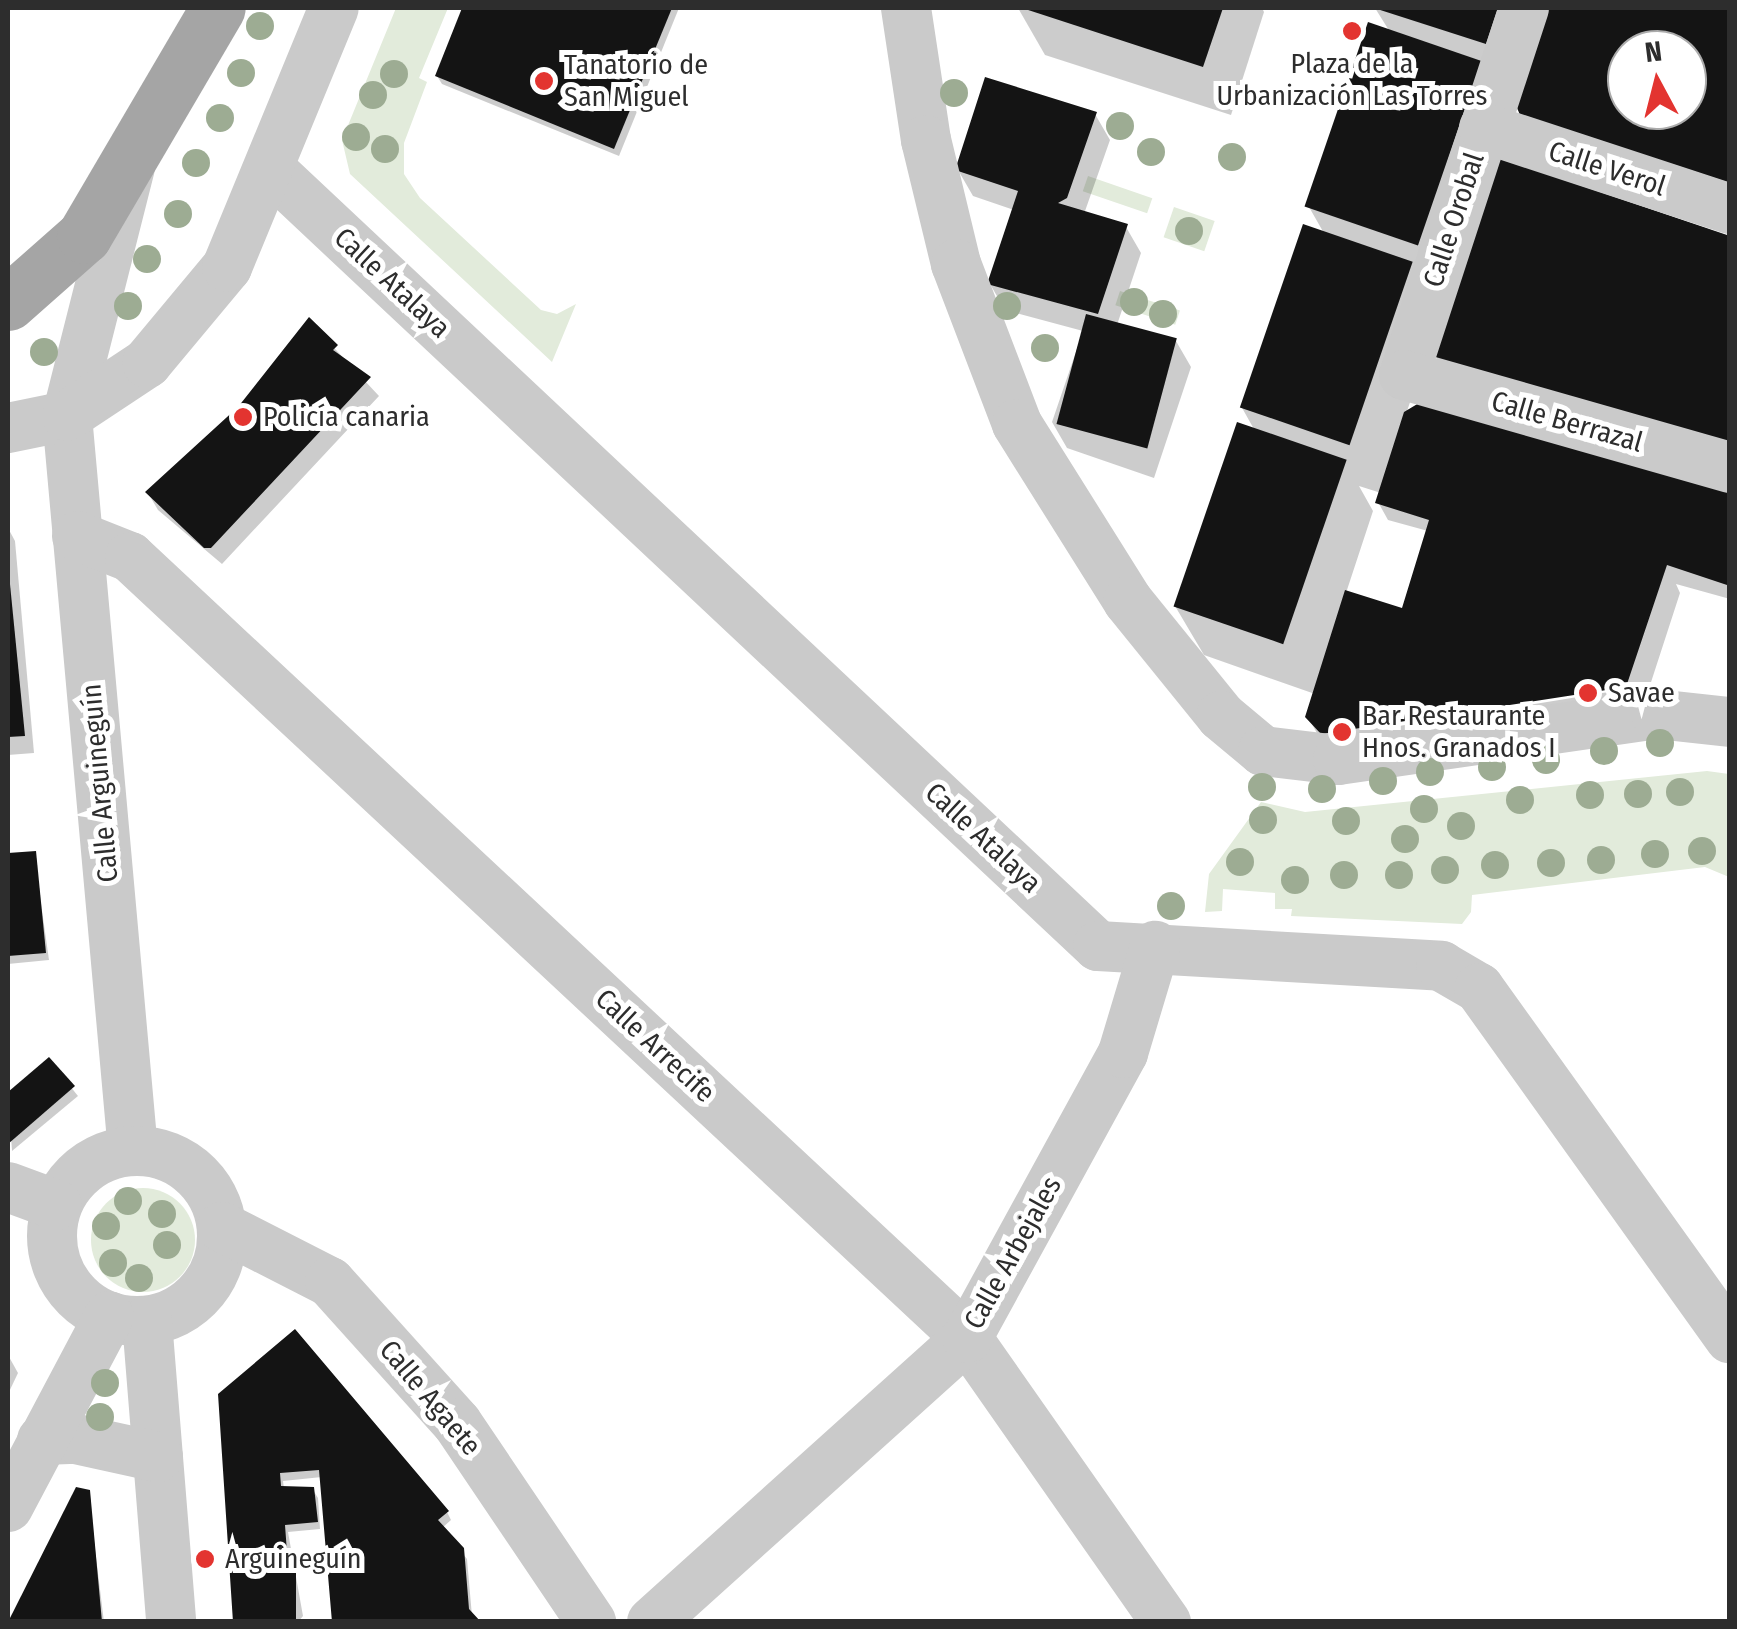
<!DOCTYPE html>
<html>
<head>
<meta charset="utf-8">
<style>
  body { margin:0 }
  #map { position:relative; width:1737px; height:1629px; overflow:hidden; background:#fff; font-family:"Fira Sans Condensed",sans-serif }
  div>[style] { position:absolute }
  .green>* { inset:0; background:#e2ebdb; transform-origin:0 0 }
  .round { border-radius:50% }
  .shadow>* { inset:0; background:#0003 }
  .building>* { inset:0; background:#141414; transform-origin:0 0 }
  .minor>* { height:50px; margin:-25px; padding:0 25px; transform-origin:25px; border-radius:25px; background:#cacaca }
  .minor>.ring { margin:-25px; padding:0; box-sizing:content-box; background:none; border:50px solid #cacaca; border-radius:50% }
  .major>* { height:55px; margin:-27.5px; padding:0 27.5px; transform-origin:27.5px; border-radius:27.5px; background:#a5a5a5 }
  .trees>* { width:28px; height:28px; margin:-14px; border-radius:50%; background:#9dac93 }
  .dots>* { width:28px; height:28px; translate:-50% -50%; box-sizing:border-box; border:5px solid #fff; border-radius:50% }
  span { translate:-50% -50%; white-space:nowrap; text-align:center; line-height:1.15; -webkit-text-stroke:10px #fff; paint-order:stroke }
  .poi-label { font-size:28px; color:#2d2d2d }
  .left { translate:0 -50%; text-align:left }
  .street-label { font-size:28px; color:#2d2d2d }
  .frame { position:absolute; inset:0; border:10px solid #2d2d2d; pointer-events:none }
  .north { position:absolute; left:1607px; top:30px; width:100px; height:100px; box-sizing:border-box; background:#fff; border:2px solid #ababab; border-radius:50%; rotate:353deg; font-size:28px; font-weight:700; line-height:40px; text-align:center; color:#2d2d2d }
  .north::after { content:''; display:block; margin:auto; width:35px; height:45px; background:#e33430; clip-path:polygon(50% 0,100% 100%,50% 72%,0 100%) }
</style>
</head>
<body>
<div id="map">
  <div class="green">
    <i style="clip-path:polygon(396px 8px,448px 8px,419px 78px,427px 82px,404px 143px,404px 174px,420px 198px,541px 310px,557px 314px,576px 304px,552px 362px,350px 174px,342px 140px)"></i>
    <i style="left:1088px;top:176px;width:68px;height:16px;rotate:19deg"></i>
    <i style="left:1174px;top:207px;width:43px;height:32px;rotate:19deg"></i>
    <i style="left:1120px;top:291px;width:63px;height:15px;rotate:18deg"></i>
    <i style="clip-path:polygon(1707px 771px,1729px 774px,1729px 877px,1705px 867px,1472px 895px,1471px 912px,1462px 924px,1291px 916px,1292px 909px,1275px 909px,1275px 893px,1223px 889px,1222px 911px,1205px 912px,1209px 874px,1261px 802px,1305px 812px)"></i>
    <i class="round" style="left:91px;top:1188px;width:104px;height:104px"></i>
  </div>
  <div class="shadow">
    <i style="clip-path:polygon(465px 8px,679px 8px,619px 156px,442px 84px,437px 76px)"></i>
    <i style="clip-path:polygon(1018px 8px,1262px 8px,1264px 12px,1231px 115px,1045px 55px)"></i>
    <i style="clip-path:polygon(evenodd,1375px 8px,1711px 8px,1730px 14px,1730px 196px,1513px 91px,1489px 167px,1730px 236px,1730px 454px,1444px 373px,1430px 344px,1406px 414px,1730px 493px,1730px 599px,1676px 584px,1680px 593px,1641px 713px,1383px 754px,1318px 735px,1308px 717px,1315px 694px,1204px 655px,1175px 606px,1255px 431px,1241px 406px,1325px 235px,1309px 207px,1390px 32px,1375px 8px,1627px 50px,1687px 50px,1687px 110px,1627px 110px,1627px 50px,1375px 8px,1359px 486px,1381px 493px,1378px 502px,1388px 520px,1428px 531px,1404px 611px,1346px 593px,1373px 511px,1359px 486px,1375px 8px,1638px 682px,1639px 687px,1389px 728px,1389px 723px,1638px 682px)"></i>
    <i style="clip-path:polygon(1095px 114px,1110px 140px,1084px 214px,1126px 227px,1141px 253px,1117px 325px,1176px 341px,1191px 367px,1154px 478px,1067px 448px,1052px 422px,1083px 331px,1005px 310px,990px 284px,1014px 210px,973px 196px,958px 170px)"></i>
    <i style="clip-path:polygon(309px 321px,379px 396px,222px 564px,158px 510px,148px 493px,240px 408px)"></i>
    <i style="clip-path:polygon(8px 528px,15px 541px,34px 753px,8px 755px)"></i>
    <i style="clip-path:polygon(34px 854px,49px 960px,8px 964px,8px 855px)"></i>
    <i style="clip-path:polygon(49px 1060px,78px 1096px,12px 1151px,8px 1095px)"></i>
    <i style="clip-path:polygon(8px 1355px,18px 1373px,8px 1394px)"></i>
    <i style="clip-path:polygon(221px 1395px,447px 1512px,451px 1520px,442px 1528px,467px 1559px,472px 1616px,322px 1477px,283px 1481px,284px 1489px,313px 1490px,318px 1498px,320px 1529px,288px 1532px,303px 1616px,298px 1622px,241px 1622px)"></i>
    <i style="clip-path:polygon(88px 1492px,104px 1622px,9px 1622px)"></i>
  </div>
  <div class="building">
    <i style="clip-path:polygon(462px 8px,672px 8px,614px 149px,435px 76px)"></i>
    <i style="clip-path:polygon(1022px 8px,1223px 8px,1203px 67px)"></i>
    <i style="clip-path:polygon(1374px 8px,1498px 8px,1486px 44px)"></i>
    <i style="clip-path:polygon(evenodd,1538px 8px,1730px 10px,1730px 183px,1520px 115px,1510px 91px,1538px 8px,1627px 50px,1687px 50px,1687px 110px,1627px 110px,1627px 50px)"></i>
    <i style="left:1368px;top:22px;width:120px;height:195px;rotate:19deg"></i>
    <i style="clip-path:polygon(985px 77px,1097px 112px,1067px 198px,1058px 203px,1128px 224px,1098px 314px,987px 284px,1018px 191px,955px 170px)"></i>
    <i style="clip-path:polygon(1500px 158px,1730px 236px,1730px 441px,1432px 356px)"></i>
    <i style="left:1303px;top:224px;width:116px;height:194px;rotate:19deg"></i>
    <i style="left:1086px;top:314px;width:94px;height:114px;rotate:15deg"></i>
    <i style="clip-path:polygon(309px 317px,338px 345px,333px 350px,371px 377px,211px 548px,204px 548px,145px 492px,238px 407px)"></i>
    <i style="clip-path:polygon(1419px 403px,1730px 490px,1730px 586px,1667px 565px,1626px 687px,1321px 734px,1305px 717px,1345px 590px,1402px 608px,1429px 520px,1375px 503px,1404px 412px)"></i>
    <i style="left:1237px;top:422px;width:116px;height:195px;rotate:19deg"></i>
    <i style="clip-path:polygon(8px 564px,25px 736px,8px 737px)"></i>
    <i style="clip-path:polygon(36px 851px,46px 953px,8px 956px,8px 853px)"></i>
    <i style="clip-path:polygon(49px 1057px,75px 1086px,8px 1144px,8px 1092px)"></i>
    <i style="clip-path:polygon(295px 1329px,449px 1511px,438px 1520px,464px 1548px,469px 1609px,481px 1622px,332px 1622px,319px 1470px,280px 1473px,281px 1486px,314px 1487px,318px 1522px,285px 1525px,288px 1566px,296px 1566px,296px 1622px,233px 1622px,218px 1394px)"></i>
    <i style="clip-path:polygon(76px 1487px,90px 1490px,102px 1622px,8px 1622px)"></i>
  </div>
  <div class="minor">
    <i style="left:906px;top:8px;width:134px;rotate:81.4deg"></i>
    <i style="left:926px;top:140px;width:128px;rotate:76.4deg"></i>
    <i style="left:956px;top:264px;width:171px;rotate:69.1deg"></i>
    <i style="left:1017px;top:424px;width:209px;rotate:57.9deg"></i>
    <i style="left:1128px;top:601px;width:148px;rotate:51deg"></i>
    <i style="left:1221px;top:716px;width:55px;rotate:39.8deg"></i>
    <i style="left:1263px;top:751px;width:76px;rotate:6.8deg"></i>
    <i style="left:1338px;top:760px;width:321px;rotate:-8.2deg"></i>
    <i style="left:1656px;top:714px;width:74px;rotate:6.2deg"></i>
    <i style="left:1524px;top:8px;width:386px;rotate:108.1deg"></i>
    <i style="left:1404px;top:375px;width:339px;rotate:15.9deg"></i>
    <i style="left:1484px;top:128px;width:259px;rotate:18.2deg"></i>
    <i style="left:130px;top:167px;width:257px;rotate:104.2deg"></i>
    <i style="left:67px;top:416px;width:738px;rotate:84.87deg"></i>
    <i style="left:271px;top:170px;width:1134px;rotate:43.18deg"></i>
    <i style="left:1098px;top:946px;width:344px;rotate:3.3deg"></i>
    <i style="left:1441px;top:966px;width:44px;rotate:30.1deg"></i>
    <i style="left:1479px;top:988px;width:431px;rotate:54.4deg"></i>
    <i style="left:8px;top:428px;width:60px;rotate:-11.5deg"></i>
    <i style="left:67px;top:416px;width:96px;rotate:-33.5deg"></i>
    <i style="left:147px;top:363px;width:125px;rotate:-50.2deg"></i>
    <i style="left:227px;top:267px;width:280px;rotate:-67.6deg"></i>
    <i style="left:77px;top:536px;width:57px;rotate:21.6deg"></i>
    <i style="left:130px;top:557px;width:1145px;rotate:43.02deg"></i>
    <i style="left:967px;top:1338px;width:347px;rotate:55deg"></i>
    <i class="ring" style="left:52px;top:1151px;width:120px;height:120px"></i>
    <i style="left:8px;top:1187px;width:52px;rotate:20.2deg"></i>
    <i style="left:222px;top:1227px;width:121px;rotate:27deg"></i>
    <i style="left:330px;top:1282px;width:190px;rotate:48deg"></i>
    <i style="left:457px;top:1423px;width:240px;rotate:56deg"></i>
    <i style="left:147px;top:1321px;width:302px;rotate:85.4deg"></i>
    <i style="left:42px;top:1440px;width:34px;rotate:-2deg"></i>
    <i style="left:76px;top:1439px;width:84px;rotate:12.4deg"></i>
    <i style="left:8px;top:1507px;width:216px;rotate:-62.1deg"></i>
    <i style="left:652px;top:1622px;width:424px;rotate:-42deg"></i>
    <i style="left:967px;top:1338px;width:325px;rotate:-61.3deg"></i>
    <i style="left:1123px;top:1053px;width:112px;rotate:-73.3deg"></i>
  </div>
  <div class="major">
    <i style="left:8px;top:303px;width:101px;rotate:-41.4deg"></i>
    <i style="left:84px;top:236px;width:264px;rotate:-59.6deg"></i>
  </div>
  <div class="trees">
    <i style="left:260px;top:26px"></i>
    <i style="left:241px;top:73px"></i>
    <i style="left:394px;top:74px"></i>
    <i style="left:954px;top:93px"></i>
    <i style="left:373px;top:95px"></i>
    <i style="left:220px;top:118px"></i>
    <i style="left:1120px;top:126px"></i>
    <i style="left:356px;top:137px"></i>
    <i style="left:385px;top:149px"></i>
    <i style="left:1151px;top:152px"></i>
    <i style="left:1232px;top:157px"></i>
    <i style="left:196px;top:163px"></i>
    <i style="left:178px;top:214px"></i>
    <i style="left:1189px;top:231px"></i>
    <i style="left:147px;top:259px"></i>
    <i style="left:1134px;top:302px"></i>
    <i style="left:128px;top:306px"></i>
    <i style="left:1007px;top:306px"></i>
    <i style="left:1163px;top:314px"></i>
    <i style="left:1045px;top:348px"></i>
    <i style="left:44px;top:352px"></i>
    <i style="left:1660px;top:743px"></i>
    <i style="left:1604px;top:751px"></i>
    <i style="left:1546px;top:760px"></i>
    <i style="left:1492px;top:767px"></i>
    <i style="left:1430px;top:772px"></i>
    <i style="left:1383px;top:781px"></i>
    <i style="left:1262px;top:787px"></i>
    <i style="left:1322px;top:789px"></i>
    <i style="left:1680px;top:792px"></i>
    <i style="left:1638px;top:794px"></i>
    <i style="left:1590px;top:795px"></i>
    <i style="left:1520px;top:800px"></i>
    <i style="left:1424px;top:809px"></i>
    <i style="left:1263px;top:820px"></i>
    <i style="left:1346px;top:821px"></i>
    <i style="left:1461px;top:826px"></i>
    <i style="left:1405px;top:839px"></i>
    <i style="left:1702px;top:851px"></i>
    <i style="left:1655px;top:854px"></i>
    <i style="left:1601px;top:860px"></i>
    <i style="left:1240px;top:862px"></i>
    <i style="left:1551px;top:863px"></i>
    <i style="left:1495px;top:865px"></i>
    <i style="left:1445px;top:870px"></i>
    <i style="left:1344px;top:875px"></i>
    <i style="left:1399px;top:875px"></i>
    <i style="left:1295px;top:880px"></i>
    <i style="left:1171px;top:906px"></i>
    <i style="left:128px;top:1201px"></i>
    <i style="left:162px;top:1214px"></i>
    <i style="left:106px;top:1226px"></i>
    <i style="left:167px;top:1245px"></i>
    <i style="left:113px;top:1263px"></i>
    <i style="left:139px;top:1278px"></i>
    <i style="left:105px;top:1383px"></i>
    <i style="left:100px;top:1417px"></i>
  </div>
  <div class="dots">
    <i style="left:1352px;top:31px;background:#e33430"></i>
    <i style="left:544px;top:81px;background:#e33430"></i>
    <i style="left:243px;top:417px;background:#e33430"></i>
    <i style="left:1588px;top:693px;background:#e33430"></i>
    <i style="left:1342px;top:732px;background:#e33430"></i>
    <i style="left:205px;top:1559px;background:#e33430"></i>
  </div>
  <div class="poi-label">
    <span style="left:1352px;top:80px">Plaza de la<br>Urbanización Las Torres</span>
    <span class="left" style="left:564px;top:81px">Tanatorio de<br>San Miguel</span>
    <span class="left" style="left:263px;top:417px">Policía canaria</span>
    <span class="left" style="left:1608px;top:693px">Savae</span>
    <span class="left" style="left:1362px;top:732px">Bar Restaurante<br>Hnos. Granados I</span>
    <span class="left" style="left:225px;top:1559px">Arguineguín</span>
  </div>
  <div class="street-label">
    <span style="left:1607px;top:169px;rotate:18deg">Calle Verol</span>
    <span style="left:1454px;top:220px;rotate:-72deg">Calle Orobal</span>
    <span style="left:392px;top:283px;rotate:43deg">Calle Atalaya</span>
    <span style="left:1567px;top:422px;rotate:16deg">Calle Berrazal</span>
    <span style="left:100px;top:783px;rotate:-95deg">Calle Arguineguín</span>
    <span style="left:983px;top:838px;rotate:43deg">Calle Atalaya</span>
    <span style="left:655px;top:1046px;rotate:43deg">Calle Arrecife</span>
    <span style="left:1013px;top:1253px;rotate:-61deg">Calle Arbejales</span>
    <span style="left:430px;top:1398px;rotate:50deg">Calle Agaete</span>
  </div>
  <div class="frame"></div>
  <div class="north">N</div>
</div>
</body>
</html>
